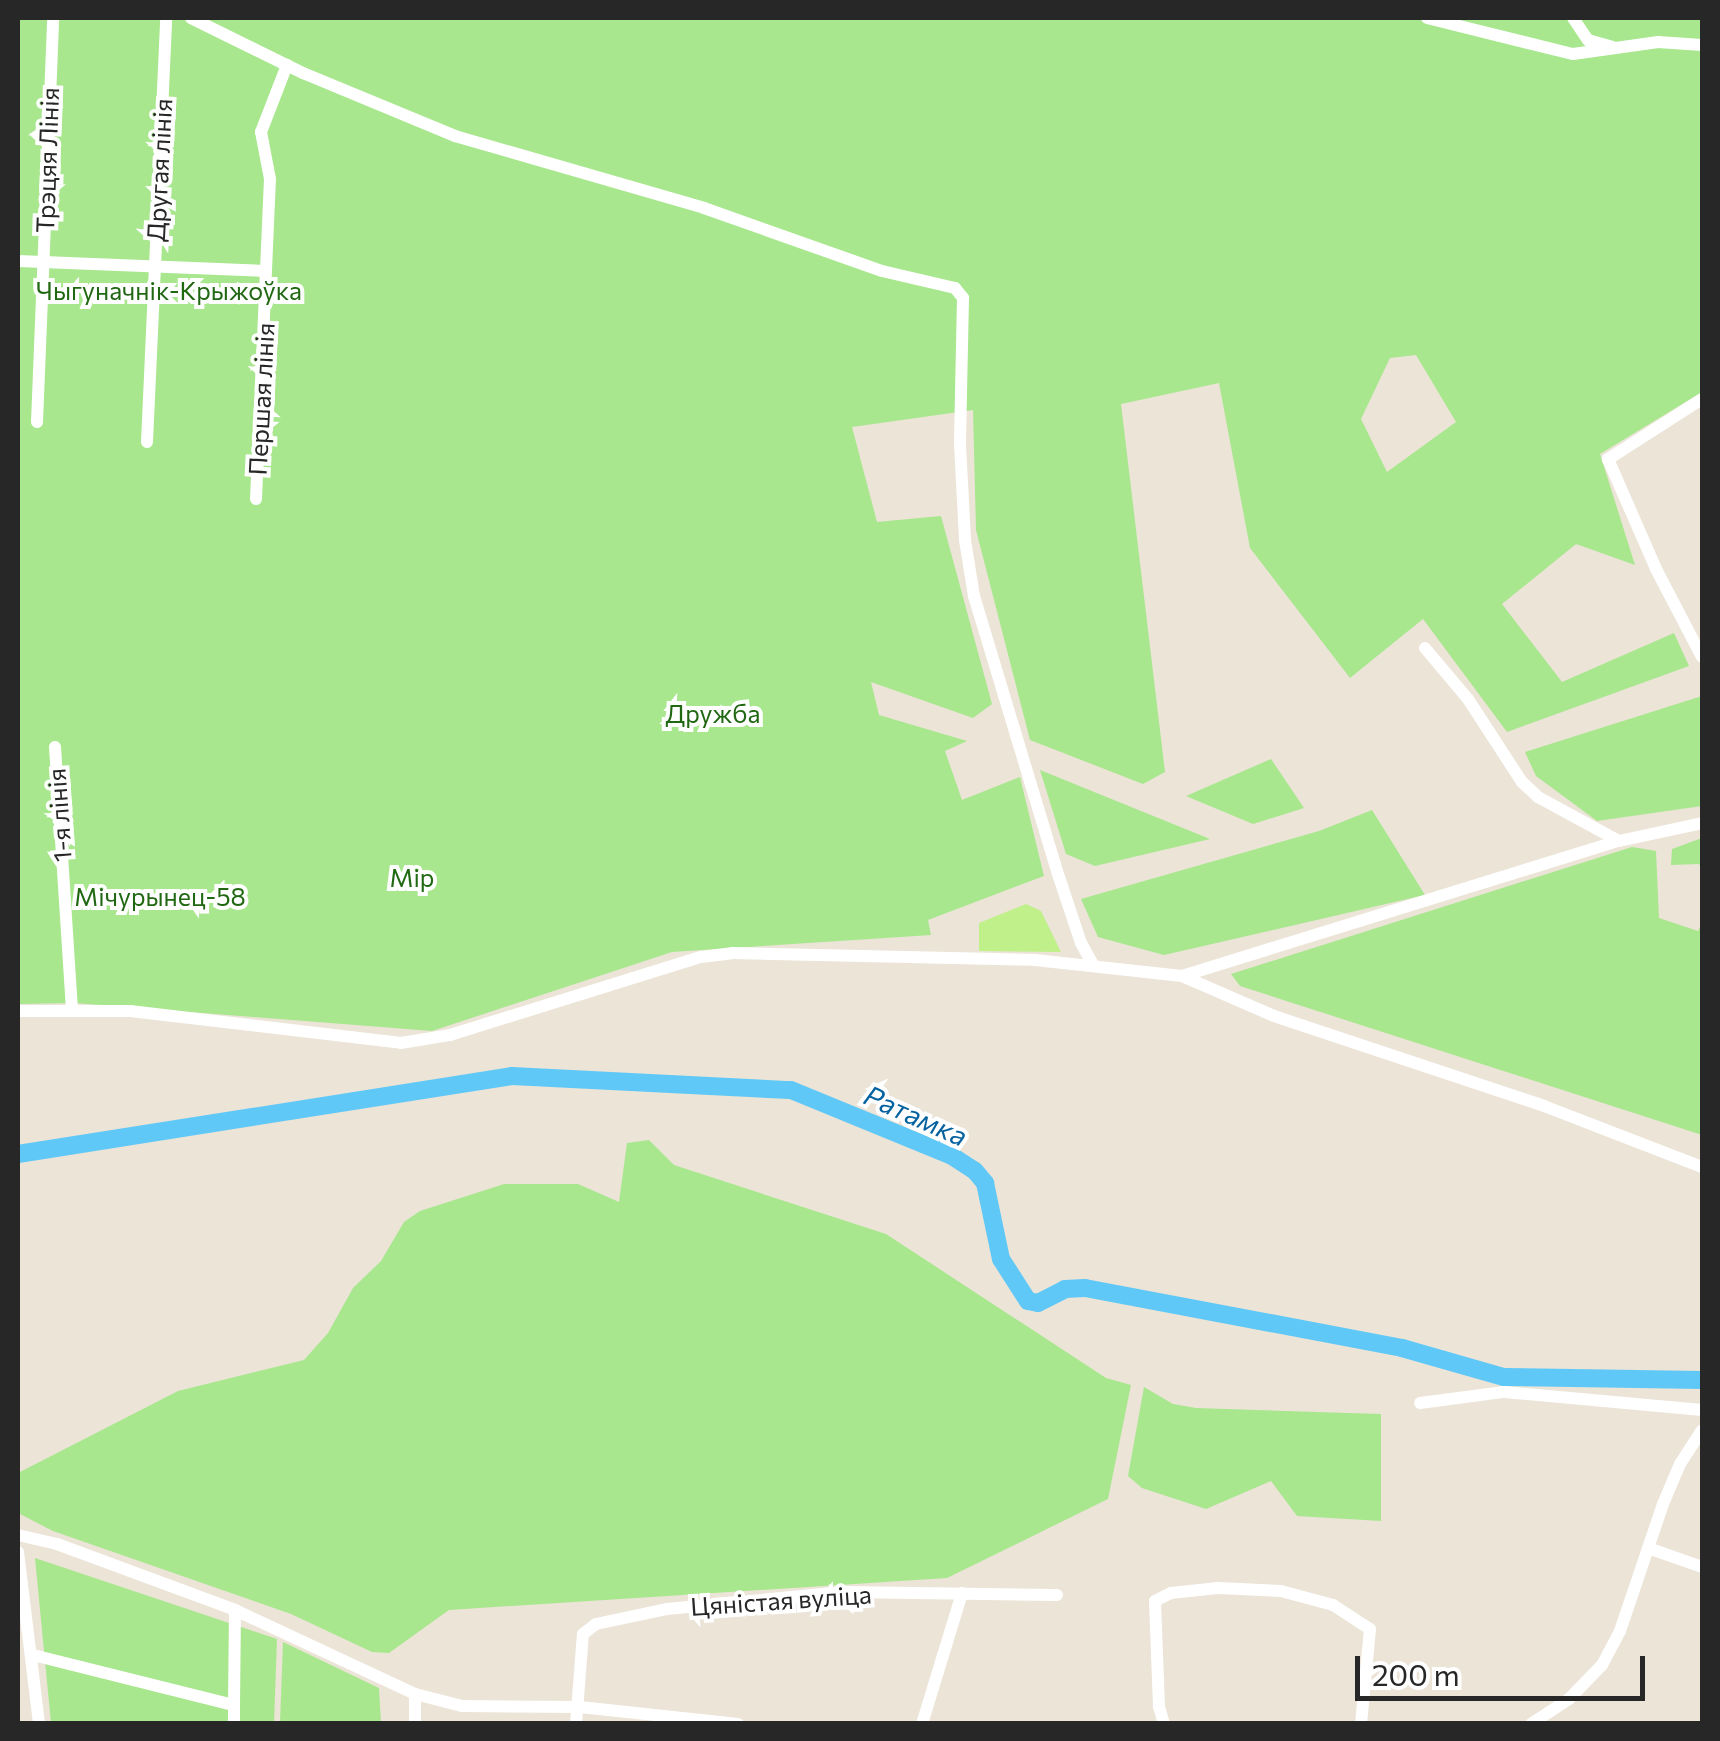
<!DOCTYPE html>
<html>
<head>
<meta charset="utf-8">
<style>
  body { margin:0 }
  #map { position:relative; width:1720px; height:1741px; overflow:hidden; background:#ebe4d7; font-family:Commissioner,sans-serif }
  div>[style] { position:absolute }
  .green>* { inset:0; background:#a8e78e }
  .pitch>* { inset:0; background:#bff089 }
  .river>* { height:18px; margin:-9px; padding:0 9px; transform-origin:9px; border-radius:9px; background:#60c8f7 }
  .minor>* { height:12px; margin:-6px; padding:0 6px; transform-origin:6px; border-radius:6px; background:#fff }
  span { translate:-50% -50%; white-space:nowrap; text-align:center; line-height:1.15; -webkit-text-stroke:8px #fff; paint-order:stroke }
  .street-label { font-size:25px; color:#272727 }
  .park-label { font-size:25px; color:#216813 }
  .water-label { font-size:28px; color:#03629f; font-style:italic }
  .frame { position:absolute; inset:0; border:20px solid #272727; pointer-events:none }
  .scale { position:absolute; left:1355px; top:1656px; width:290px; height:45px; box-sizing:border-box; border:5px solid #272727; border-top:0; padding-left:12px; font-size:30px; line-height:35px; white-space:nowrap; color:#272727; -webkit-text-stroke:8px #fff; paint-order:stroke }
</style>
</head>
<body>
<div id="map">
  <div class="green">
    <i style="clip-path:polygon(evenodd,18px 18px,1702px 18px,1702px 392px,1600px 454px,1635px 565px,1576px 544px,1502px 604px,1562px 682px,1674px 633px,1689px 666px,1507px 732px,1423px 619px,1350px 678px,1250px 548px,1219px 383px,1121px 404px,1165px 772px,1143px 784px,1030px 740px,976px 530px,973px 410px,852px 427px,877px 522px,941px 516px,992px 704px,973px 718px,871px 682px,879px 715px,967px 741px,945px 751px,962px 800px,1020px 777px,1044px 876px,928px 920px,931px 935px,672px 952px,432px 1031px,75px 1003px,18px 1004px,18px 18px,1416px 355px,1456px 422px,1387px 472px,1361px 419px,1390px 358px,1416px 355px)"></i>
    <i style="clip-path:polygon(1702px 696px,1702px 806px,1597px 821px,1536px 776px,1525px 752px)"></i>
    <i style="clip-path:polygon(1271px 759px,1304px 808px,1253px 824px,1186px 796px)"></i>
    <i style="clip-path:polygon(1040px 770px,1210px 839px,1095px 866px,1066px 854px)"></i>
    <i style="clip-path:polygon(1372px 810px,1425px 895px,1164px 955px,1098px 937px,1081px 899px,1319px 831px)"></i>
    <i style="clip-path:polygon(1702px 838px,1702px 870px,1699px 864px,1671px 865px,1672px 849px)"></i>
    <i style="clip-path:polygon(1632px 847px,1656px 851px,1659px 918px,1698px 931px,1702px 923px,1702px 1135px,1240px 986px,1231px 974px)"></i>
    <i style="clip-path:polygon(649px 1140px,674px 1165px,886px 1234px,1106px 1378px,1131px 1385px,1108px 1499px,947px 1578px,449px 1610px,389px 1653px,372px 1652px,291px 1614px,53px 1531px,18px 1513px,18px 1473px,178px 1391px,304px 1360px,328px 1333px,353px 1288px,381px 1261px,404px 1222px,420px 1211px,504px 1184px,578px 1184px,619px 1202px,627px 1143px)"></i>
    <i style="clip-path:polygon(1144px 1387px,1173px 1404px,1196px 1408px,1381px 1414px,1381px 1521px,1297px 1516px,1271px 1481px,1206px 1509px,1142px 1488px,1128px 1476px)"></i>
    <i style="clip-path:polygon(35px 1558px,277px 1639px,274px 1723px,51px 1723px)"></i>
    <i style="clip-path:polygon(283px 1642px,379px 1688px,381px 1723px,280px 1723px)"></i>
  </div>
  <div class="pitch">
    <i style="clip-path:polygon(1026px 904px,1041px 911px,1061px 952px,979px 951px,979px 923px)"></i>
  </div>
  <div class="river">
    <i style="left:18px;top:1154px;width:500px;rotate:-8.97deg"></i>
    <i style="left:512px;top:1076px;width:279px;rotate:2.9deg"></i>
    <i style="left:791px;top:1090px;width:174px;rotate:22.3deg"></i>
    <i style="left:952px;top:1156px;width:27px;rotate:33deg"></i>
    <i style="left:975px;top:1171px;width:16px;rotate:50deg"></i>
    <i style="left:985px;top:1183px;width:78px;rotate:78.1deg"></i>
    <i style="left:1001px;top:1259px;width:50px;rotate:57.3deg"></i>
    <i style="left:1028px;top:1301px;width:10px;rotate:11deg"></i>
    <i style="left:1038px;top:1303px;width:30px;rotate:-27deg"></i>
    <i style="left:1065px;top:1289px;width:20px;rotate:-3deg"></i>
    <i style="left:1085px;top:1288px;width:323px;rotate:10.7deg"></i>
    <i style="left:1402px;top:1348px;width:106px;rotate:15.9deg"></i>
    <i style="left:1504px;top:1377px;width:198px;rotate:0.9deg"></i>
  </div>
  <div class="minor">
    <i style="left:191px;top:18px;width:125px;rotate:26.2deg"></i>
    <i style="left:303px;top:73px;width:165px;rotate:22.5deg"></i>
    <i style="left:455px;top:136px;width:259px;rotate:16.1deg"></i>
    <i style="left:704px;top:208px;width:189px;rotate:19.5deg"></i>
    <i style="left:882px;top:271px;width:75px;rotate:13.1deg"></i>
    <i style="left:955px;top:288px;width:13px;rotate:51deg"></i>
    <i style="left:963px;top:298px;width:146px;rotate:91.2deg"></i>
    <i style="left:960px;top:444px;width:96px;rotate:87deg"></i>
    <i style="left:965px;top:540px;width:57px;rotate:80.9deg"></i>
    <i style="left:974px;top:596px;width:294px;rotate:73.2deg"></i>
    <i style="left:1059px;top:877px;width:70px;rotate:71.6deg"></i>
    <i style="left:1081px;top:943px;width:26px;rotate:61deg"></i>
    <i style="left:1427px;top:18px;width:150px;rotate:13.9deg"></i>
    <i style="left:1573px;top:54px;width:86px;rotate:-8deg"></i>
    <i style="left:1658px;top:42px;width:44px;rotate:3.9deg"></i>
    <i style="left:1573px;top:18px;width:27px;rotate:56deg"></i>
    <i style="left:1588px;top:40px;width:25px;rotate:16deg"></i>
    <i style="left:18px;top:261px;width:248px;rotate:2.3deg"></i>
    <i style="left:1702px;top:399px;width:112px;rotate:147.4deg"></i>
    <i style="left:1608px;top:459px;width:120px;rotate:66.4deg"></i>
    <i style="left:1656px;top:569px;width:99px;rotate:62.4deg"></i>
    <i style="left:37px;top:422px;width:404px;rotate:-87.7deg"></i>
    <i style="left:147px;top:442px;width:424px;rotate:-87.4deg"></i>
    <i style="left:256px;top:499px;width:320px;rotate:-87.5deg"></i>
    <i style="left:270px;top:179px;width:48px;rotate:-100.8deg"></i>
    <i style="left:261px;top:132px;width:72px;rotate:-68.8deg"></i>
    <i style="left:1425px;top:648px;width:67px;rotate:49.9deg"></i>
    <i style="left:1468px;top:699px;width:99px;rotate:57deg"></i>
    <i style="left:1522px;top:782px;width:22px;rotate:43deg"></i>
    <i style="left:1538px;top:797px;width:92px;rotate:28.5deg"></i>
    <i style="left:55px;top:747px;width:262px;rotate:86.3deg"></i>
    <i style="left:1182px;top:976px;width:100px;rotate:23.5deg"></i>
    <i style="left:1274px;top:1016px;width:285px;rotate:18.4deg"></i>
    <i style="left:1544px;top:1106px;width:169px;rotate:21.1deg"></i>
    <i style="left:18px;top:1011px;width:112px"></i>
    <i style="left:130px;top:1011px;width:273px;rotate:6.7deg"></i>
    <i style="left:401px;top:1043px;width:50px;rotate:-9.3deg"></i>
    <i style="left:450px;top:1035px;width:263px;rotate:-17.3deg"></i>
    <i style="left:701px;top:957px;width:31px;rotate:-7deg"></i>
    <i style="left:732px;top:953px;width:303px;rotate:1.3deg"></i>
    <i style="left:1035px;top:960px;width:148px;rotate:6.2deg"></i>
    <i style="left:1182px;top:976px;width:457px;rotate:-17.2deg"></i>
    <i style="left:1619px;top:841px;width:85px;rotate:-12.2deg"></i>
    <i style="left:1420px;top:1403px;width:85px;rotate:-7.5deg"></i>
    <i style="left:1504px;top:1392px;width:199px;rotate:5.2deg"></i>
    <i style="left:18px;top:1535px;width:40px;rotate:13deg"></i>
    <i style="left:57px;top:1544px;width:190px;rotate:20.3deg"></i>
    <i style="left:235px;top:1610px;width:199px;rotate:25deg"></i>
    <i style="left:415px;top:1694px;width:49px;rotate:14.3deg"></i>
    <i style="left:462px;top:1706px;width:118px;rotate:0.5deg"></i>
    <i style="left:580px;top:1707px;width:159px;rotate:6.1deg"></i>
    <i style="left:1648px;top:1548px;width:57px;rotate:19.4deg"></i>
    <i style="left:18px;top:1552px;width:173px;rotate:83deg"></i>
    <i style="left:33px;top:1655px;width:207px;rotate:14deg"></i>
    <i style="left:234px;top:1705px;width:95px;rotate:-89.4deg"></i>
    <i style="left:234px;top:1705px;width:19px;rotate:90deg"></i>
    <i style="left:415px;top:1724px;width:30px;rotate:-90deg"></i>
    <i style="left:576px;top:1724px;width:90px;rotate:-85.6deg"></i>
    <i style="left:583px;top:1634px;width:16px;rotate:-38deg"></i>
    <i style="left:596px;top:1624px;width:73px;rotate:-11.9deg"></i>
    <i style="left:667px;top:1609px;width:179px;rotate:-5.5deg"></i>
    <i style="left:845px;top:1592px;width:212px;rotate:0.8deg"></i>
    <i style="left:922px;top:1724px;width:137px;rotate:-73deg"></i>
    <i style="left:1164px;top:1724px;width:19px;rotate:-106deg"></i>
    <i style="left:1159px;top:1706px;width:105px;rotate:-92.2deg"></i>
    <i style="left:1155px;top:1601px;width:18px;rotate:-27deg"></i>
    <i style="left:1171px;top:1593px;width:47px;rotate:-6.1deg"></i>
    <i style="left:1218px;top:1588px;width:63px;rotate:2.7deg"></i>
    <i style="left:1281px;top:1591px;width:54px;rotate:15.1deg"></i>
    <i style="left:1333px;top:1605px;width:44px;rotate:33deg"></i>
    <i style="left:1370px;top:1629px;width:95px;rotate:95.4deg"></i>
    <i style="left:1531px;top:1724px;width:45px;rotate:-33.3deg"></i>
    <i style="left:1569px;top:1699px;width:47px;rotate:-45.9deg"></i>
    <i style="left:1602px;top:1665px;width:38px;rotate:-62deg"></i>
    <i style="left:1620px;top:1631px;width:134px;rotate:-71.3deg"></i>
    <i style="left:1663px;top:1504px;width:43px;rotate:-67deg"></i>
    <i style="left:1680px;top:1464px;width:40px;rotate:-57.1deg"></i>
  </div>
  <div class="street-label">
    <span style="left:47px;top:160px;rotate:-88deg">Трэцяя Лінія</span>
    <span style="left:159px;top:170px;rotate:-87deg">Другая лінія</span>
    <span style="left:261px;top:399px;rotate:-87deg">Першая лінія</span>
    <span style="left:59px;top:815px;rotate:-94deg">1-я лінія</span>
    <span style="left:781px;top:1600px;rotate:-4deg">Цяністая вуліца</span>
  </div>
  <div class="park-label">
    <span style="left:169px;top:290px">Чыгуначнік-Крыжоўка</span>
    <span style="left:713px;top:713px">Дружба</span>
    <span style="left:412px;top:877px">Мір</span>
    <span style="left:160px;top:896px">Мічурынец-58</span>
  </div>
  <div class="water-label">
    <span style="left:916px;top:1115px;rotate:24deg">Ратамка</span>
  </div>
  <div class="frame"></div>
  <div class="scale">200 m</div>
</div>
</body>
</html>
